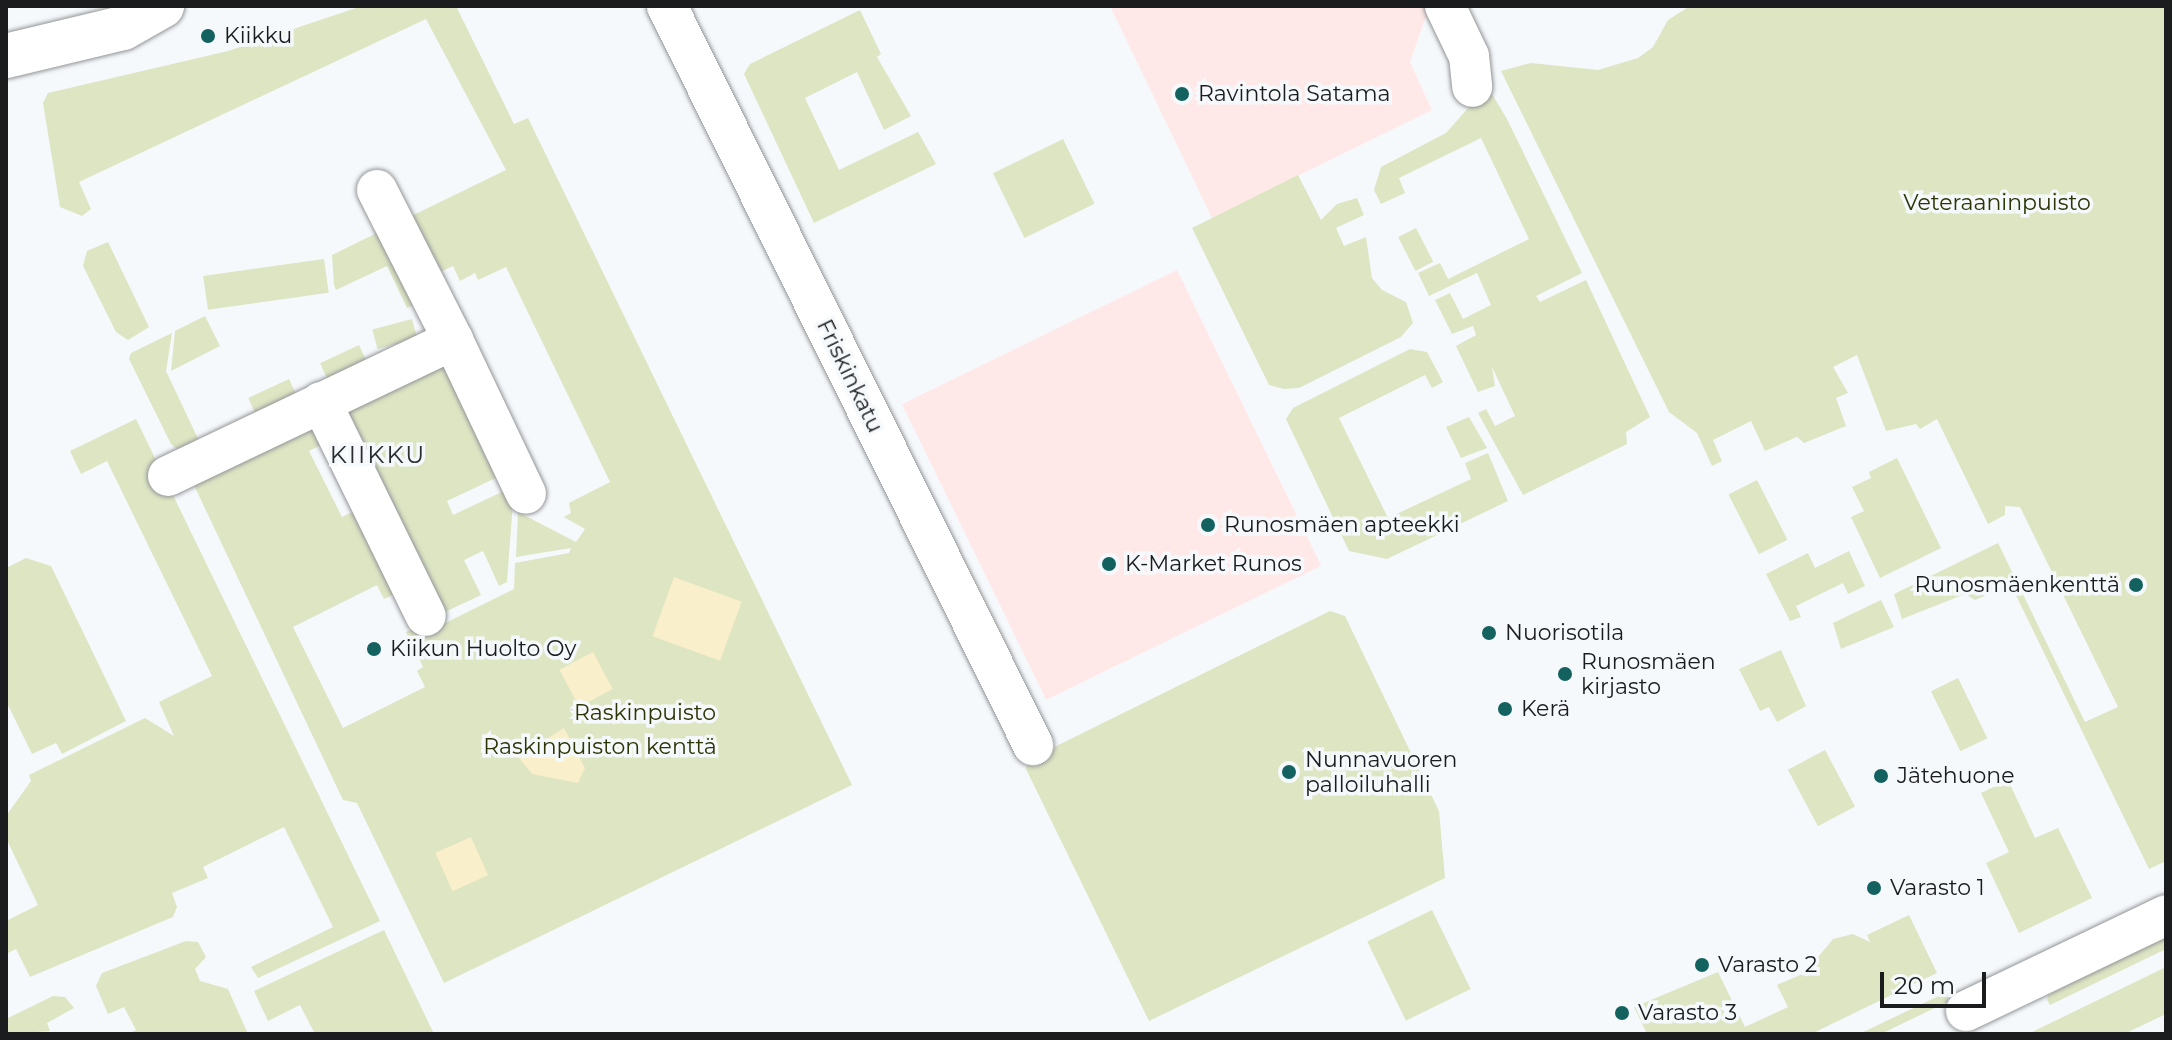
<!DOCTYPE html>
<html>
<head>
<meta charset="utf-8">
<style>
  body { margin:0 }
  #map { position:relative; width:2172px; height:1040px; overflow:hidden; background:#f6f9fc; font-family:Montserrat,sans-serif }
  div>[style] { position:absolute }
  .commercial>* { inset:0; background:#ffe9e8; transform-origin:0 0 }
  .green>* { inset:0; background:#dde5c3; transform-origin:0 0 }
  .sand>* { inset:0; background:#f9efca; transform-origin:0 0 }
  .roads { filter:drop-shadow(0 0 2px #939598) drop-shadow(0 0 2px #939598) }
  .street>* { height:40px; margin:-20px; padding:0 20px; transform-origin:20px; border-radius:20px; background:#fff }
  .secondary>* { height:44px; margin:-22px; padding:0 22px; transform-origin:22px; border-radius:22px; background:#fff }
  .dots>* { width:22px; height:22px; translate:-50% -50%; box-sizing:border-box; border:4px solid #f6f9fc; border-radius:50% }
  span { translate:-50% -50%; white-space:nowrap; text-align:center; line-height:1.15; -webkit-text-stroke:7px #f6f9fc; paint-order:stroke }
  .poi-label { font-size:22px; color:#1b1c1d }
  .left { translate:0 -50%; text-align:left }
  .right { translate:-100% -50%; text-align:right }
  .park-label { font-size:22px; color:#2d3405 }
  .street-label { font-size:22px; color:#1b1c1d }
  .neighbourhood-label { font-size:24px; color:#2a2c2e; letter-spacing:2px }
  .frame { position:absolute; inset:0; border:8px solid #1b1c1d; pointer-events:none }
  .scale { position:absolute; left:1880px; top:972px; width:106px; height:36px; box-sizing:border-box; border:4px solid #1b1c1d; border-top:0; padding-left:10px; font-size:24px; line-height:28px; white-space:nowrap; color:#1b1c1d; -webkit-text-stroke:6px #f6f9fc; paint-order:stroke }
</style>
</head>
<body>
<div id="map">
  <div class="commercial">
    <i style="clip-path:polygon(1110px 6px,1423px 6px,1427px 13px,1410px 62px,1432px 110px,1212px 218px)"></i>
    <i style="left:1177px;top:270px;width:329px;height:306px;rotate:64deg"></i>
  </div>
  <div class="green">
    <i style="clip-path:polygon(362px 6px,456px 6px,514px 124px,528px 118px,852px 785px,444px 983px,357px 803px,343px 800px,192px 481px,314px 429px,325px 443px,309px 451px,342px 517px,359px 509px,399px 592px,384px 599px,377px 585px,293px 627px,343px 728px,425px 687px,417px 671px,423px 667px,406px 632px,417px 627px,421px 635px,514px 589px,515px 563px,569px 553px,571px 548px,516px 557px,518px 512px,576px 542px,585px 529px,564px 517px,571px 513px,569px 503px,610px 482px,506px 267px,478px 280px,475px 273px,460px 281px,453px 266px,436px 274px,401px 221px,506px 170px,426px 19px,79px 182px,91px 209px,82px 216px,60px 207px,43px 103px,48px 93px,228px 51px)"></i>
    <i style="clip-path:polygon(1690px 6px,2166px 6px,2166px 861px,2149px 869px,2011px 585px,1975px 600px,1965px 594px,1902px 619px,1894px 594px,1998px 543px,2085px 722px,2118px 707px,2020px 507px,2005px 506px,2005px 515px,1988px 524px,1937px 419px,1920px 429px,1916px 424px,1886px 431px,1857px 355px,1833px 367px,1848px 393px,1836px 398px,1846px 426px,1804px 443px,1797px 437px,1765px 451px,1751px 421px,1713px 440px,1722px 461px,1712px 466px,1697px 433px,1669px 412px,1501px 71px,1531px 63px,1598px 70px,1638px 58px,1653px 47px,1668px 20px)"></i>
    <i style="clip-path:polygon(860px 10px,881px 54px,877px 57px,911px 116px,884px 130px,857px 72px,805px 98px,839px 170px,918px 132px,936px 164px,814px 223px,744px 74px,750px 64px)"></i>
    <i style="clip-path:polygon(1483px 91px,1492px 94px,1507px 119px,1582px 273px,1536px 296px,1540px 302px,1586px 280px,1650px 417px,1626px 432px,1627px 444px,1523px 495px,1478px 413px,1486px 409px,1495px 426px,1515px 416px,1492px 367px,1495px 386px,1478px 392px,1456px 346px,1476px 335px,1473px 326px,1452px 334px,1435px 300px,1450px 293px,1463px 319px,1491px 305px,1477px 273px,1429px 296px,1418px 273px,1440px 263px,1448px 279px,1529px 239px,1481px 138px,1399px 178px,1405px 193px,1381px 204px,1374px 190px,1381px 167px,1446px 133px)"></i>
    <i style="left:1063px;top:139px;width:72px;height:78px;rotate:64deg"></i>
    <i style="clip-path:polygon(1298px 175px,1321px 220px,1337px 204px,1357px 198px,1364px 215px,1336px 228px,1344px 246px,1366px 237px,1372px 278px,1382px 290px,1406px 302px,1413px 323px,1401px 337px,1299px 388px,1284px 389px,1269px 385px,1192px 228px)"></i>
    <i style="left:1416px;top:228px;width:38px;height:20px;rotate:63deg"></i>
    <i style="clip-path:polygon(385px 229px,414px 305px,407px 308px,387px 266px,336px 290px,334px 285px,332px 255px)"></i>
    <i style="clip-path:polygon(108px 242px,149px 327px,128px 340px,116px 332px,83px 266px,87px 251px)"></i>
    <i style="left:324px;top:259px;width:34px;height:122px;rotate:82deg"></i>
    <i style="clip-path:polygon(205px 316px,220px 346px,171px 371px,175px 331px)"></i>
    <i style="left:412px;top:319px;width:20px;height:41px;rotate:75deg"></i>
    <i style="clip-path:polygon(172px 333px,166px 371px,201px 445px,179px 451px,171px 444px,129px 359px,131px 353px)"></i>
    <i style="left:359px;top:345px;width:19px;height:43px;rotate:65deg"></i>
    <i style="clip-path:polygon(1410px 349px,1427px 352px,1443px 382px,1432px 388px,1425px 375px,1339px 418px,1388px 518px,1471px 479px,1465px 463px,1488px 453px,1508px 501px,1387px 559px,1349px 551px,1286px 419px,1293px 408px)"></i>
    <i style="clip-path:polygon(444px 366px,500px 476px,447px 501px,453px 515px,506px 490px,513px 502px,507px 582px,499px 586px,483px 551px,464px 560px,481px 595px,443px 613px,345px 408px)"></i>
    <i style="left:289px;top:379px;width:19px;height:45px;rotate:65deg"></i>
    <i style="clip-path:polygon(1469px 417px,1487px 448px,1461px 458px,1446px 427px)"></i>
    <i style="clip-path:polygon(136px 419px,380px 921px,258px 978px,251px 967px,333px 927px,284px 827px,203px 867px,208px 878px,172px 893px,177px 907px,173px 917px,30px 977px,16px 949px,6px 954px,6px 921px,38px 905px,6px 838px,6px 816px,31px 781px,29px 775px,145px 718px,174px 736px,159px 702px,212px 676px,107px 461px,81px 474px,70px 451px)"></i>
    <i style="clip-path:polygon(1897px 458px,1941px 548px,1880px 578px,1851px 517px,1864px 511px,1852px 487px,1871px 478px,1869px 472px)"></i>
    <i style="left:1757px;top:480px;width:67px;height:32px;rotate:63deg"></i>
    <i style="clip-path:polygon(1849px 551px,1865px 586px,1848px 594px,1843px 583px,1796px 606px,1801px 617px,1790px 621px,1766px 574px,1808px 553px,1815px 568px)"></i>
    <i style="clip-path:polygon(26px 558px,51px 566px,126px 721px,62px 754px,56px 743px,32px 754px,6px 701px,6px 568px)"></i>
    <i style="clip-path:polygon(1881px 600px,1894px 627px,1841px 649px,1833px 623px)"></i>
    <i style="clip-path:polygon(1330px 611px,1345px 616px,1439px 811px,1445px 878px,1149px 1021px,1026px 769px,1028px 760px)"></i>
    <i style="clip-path:polygon(1781px 650px,1806px 706px,1777px 722px,1769px 707px,1760px 711px,1739px 669px)"></i>
    <i style="left:1958px;top:678px;width:67px;height:30px;rotate:64deg"></i>
    <i style="left:1825px;top:750px;width:64px;height:42px;rotate:62deg"></i>
    <i style="clip-path:polygon(2008px 780px,2035px 838px,2058px 828px,2092px 898px,2019px 933px,1986px 863px,2009px 852px,1981px 793px)"></i>
    <i style="left:1432px;top:910px;width:88px;height:72px;rotate:64deg"></i>
    <i style="clip-path:polygon(1909px 915px,1937px 973px,1811px 1034px,1647px 1034px,1634px 1007px,1718px 972px,1745px 1027px,1788px 1007px,1777px 985px,1805px 973px,1833px 939px,1853px 934px,1870px 942px,1867px 935px)"></i>
    <i style="clip-path:polygon(384px 930px,434px 1034px,315px 1034px,300px 1005px,268px 1021px,254px 991px)"></i>
    <i style="clip-path:polygon(2166px 937px,2166px 949px,2050px 1005px,2047px 1000px,2048px 995px)"></i>
    <i style="clip-path:polygon(186px 941px,198px 942px,206px 957px,195px 969px,200px 981px,228px 989px,248px 1034px,128px 1034px,136px 1030px,124px 1007px,108px 1014px,96px 986px,102px 973px)"></i>
    <i style="clip-path:polygon(2166px 967px,2166px 1014px,2124px 1034px,2028px 1034px)"></i>
    <i style="clip-path:polygon(1945px 993px,1949px 1001px,1881px 1034px,1859px 1034px)"></i>
    <i style="clip-path:polygon(53px 996px,65px 997px,74px 1008px,47px 1023px,50px 1031px,6px 1034px,6px 1019px)"></i>
  </div>
  <div class="sand">
    <i style="left:674px;top:577px;width:72px;height:63px;rotate:20deg"></i>
    <i style="left:593px;top:652px;width:42px;height:38px;rotate:62deg"></i>
    <i style="clip-path:polygon(564px 728px,585px 768px,578px 783px,532px 774px,518px 757px)"></i>
    <i style="left:471px;top:837px;width:42px;height:39px;rotate:66deg"></i>
  </div>
  <div class="roads">
    <div class="street">
      <i style="left:667px;top:6px;width:825px;rotate:63.65deg"></i>
      <i style="left:1445px;top:6px;width:55px;rotate:64.4deg"></i>
      <i style="left:1469px;top:56px;width:31px;rotate:84deg"></i>
      <i style="left:377px;top:190px;width:168px;rotate:63.1deg"></i>
      <i style="left:321px;top:402px;width:238px;rotate:63.9deg"></i>
      <i style="left:168px;top:476px;width:316px;rotate:-25.5deg"></i>
      <i style="left:453px;top:340px;width:170px;rotate:64.6deg"></i>
      <i style="left:1966px;top:1011px;width:222px;rotate:-25.6deg"></i>
    </div>
    <div class="secondary">
      <i style="left:6px;top:56px;width:120px;rotate:-13.5deg"></i>
      <i style="left:123px;top:28px;width:45px;rotate:-29.4deg"></i>
    </div>
  </div>
  <div class="dots">
    <i style="left:208px;top:36px;background:#13625f"></i>
    <i style="left:1182px;top:94px;background:#13625f"></i>
    <i style="left:1208px;top:525px;background:#13625f"></i>
    <i style="left:1109px;top:564px;background:#13625f"></i>
    <i style="left:2136px;top:585px;background:#13625f"></i>
    <i style="left:1489px;top:633px;background:#13625f"></i>
    <i style="left:374px;top:649px;background:#13625f"></i>
    <i style="left:1565px;top:674px;background:#13625f"></i>
    <i style="left:1505px;top:709px;background:#13625f"></i>
    <i style="left:1289px;top:772px;background:#13625f"></i>
    <i style="left:1881px;top:776px;background:#13625f"></i>
    <i style="left:1874px;top:888px;background:#13625f"></i>
    <i style="left:1702px;top:965px;background:#13625f"></i>
    <i style="left:1622px;top:1013px;background:#13625f"></i>
  </div>
  <div class="poi-label">
    <span class="left" style="left:224px;top:36px">Kiikku</span>
    <span class="left" style="left:1198px;top:94px">Ravintola Satama</span>
    <span class="left" style="left:1224px;top:525px">Runosmäen apteekki</span>
    <span class="left" style="left:1125px;top:564px">K-Market Runos</span>
    <span class="right" style="left:2120px;top:585px">Runosmäenkenttä</span>
    <span class="left" style="left:1505px;top:633px">Nuorisotila</span>
    <span class="left" style="left:390px;top:649px">Kiikun Huolto Oy</span>
    <span class="left" style="left:1581px;top:674px">Runosmäen<br>kirjasto</span>
    <span class="left" style="left:1521px;top:709px">Kerä</span>
    <span class="left" style="left:1305px;top:772px">Nunnavuoren<br>palloiluhalli</span>
    <span class="left" style="left:1897px;top:776px">Jätehuone</span>
    <span class="left" style="left:1890px;top:888px">Varasto 1</span>
    <span class="left" style="left:1718px;top:965px">Varasto 2</span>
    <span class="left" style="left:1638px;top:1013px">Varasto 3</span>
  </div>
  <div class="park-label">
    <span style="left:1997px;top:203px">Veteraaninpuisto</span>
    <span style="left:645px;top:713px">Raskinpuisto</span>
    <span style="left:600px;top:747px">Raskinpuiston kenttä</span>
  </div>
  <div class="street-label">
    <span style="left:850px;top:376px;rotate:64deg">Friskinkatu</span>
  </div>
  <div class="neighbourhood-label">
    <span style="left:378px;top:455px">KIIKKU</span>
  </div>
  <div class="frame"></div>
  <div class="scale">20 m</div>
</div>
</body>
</html>
